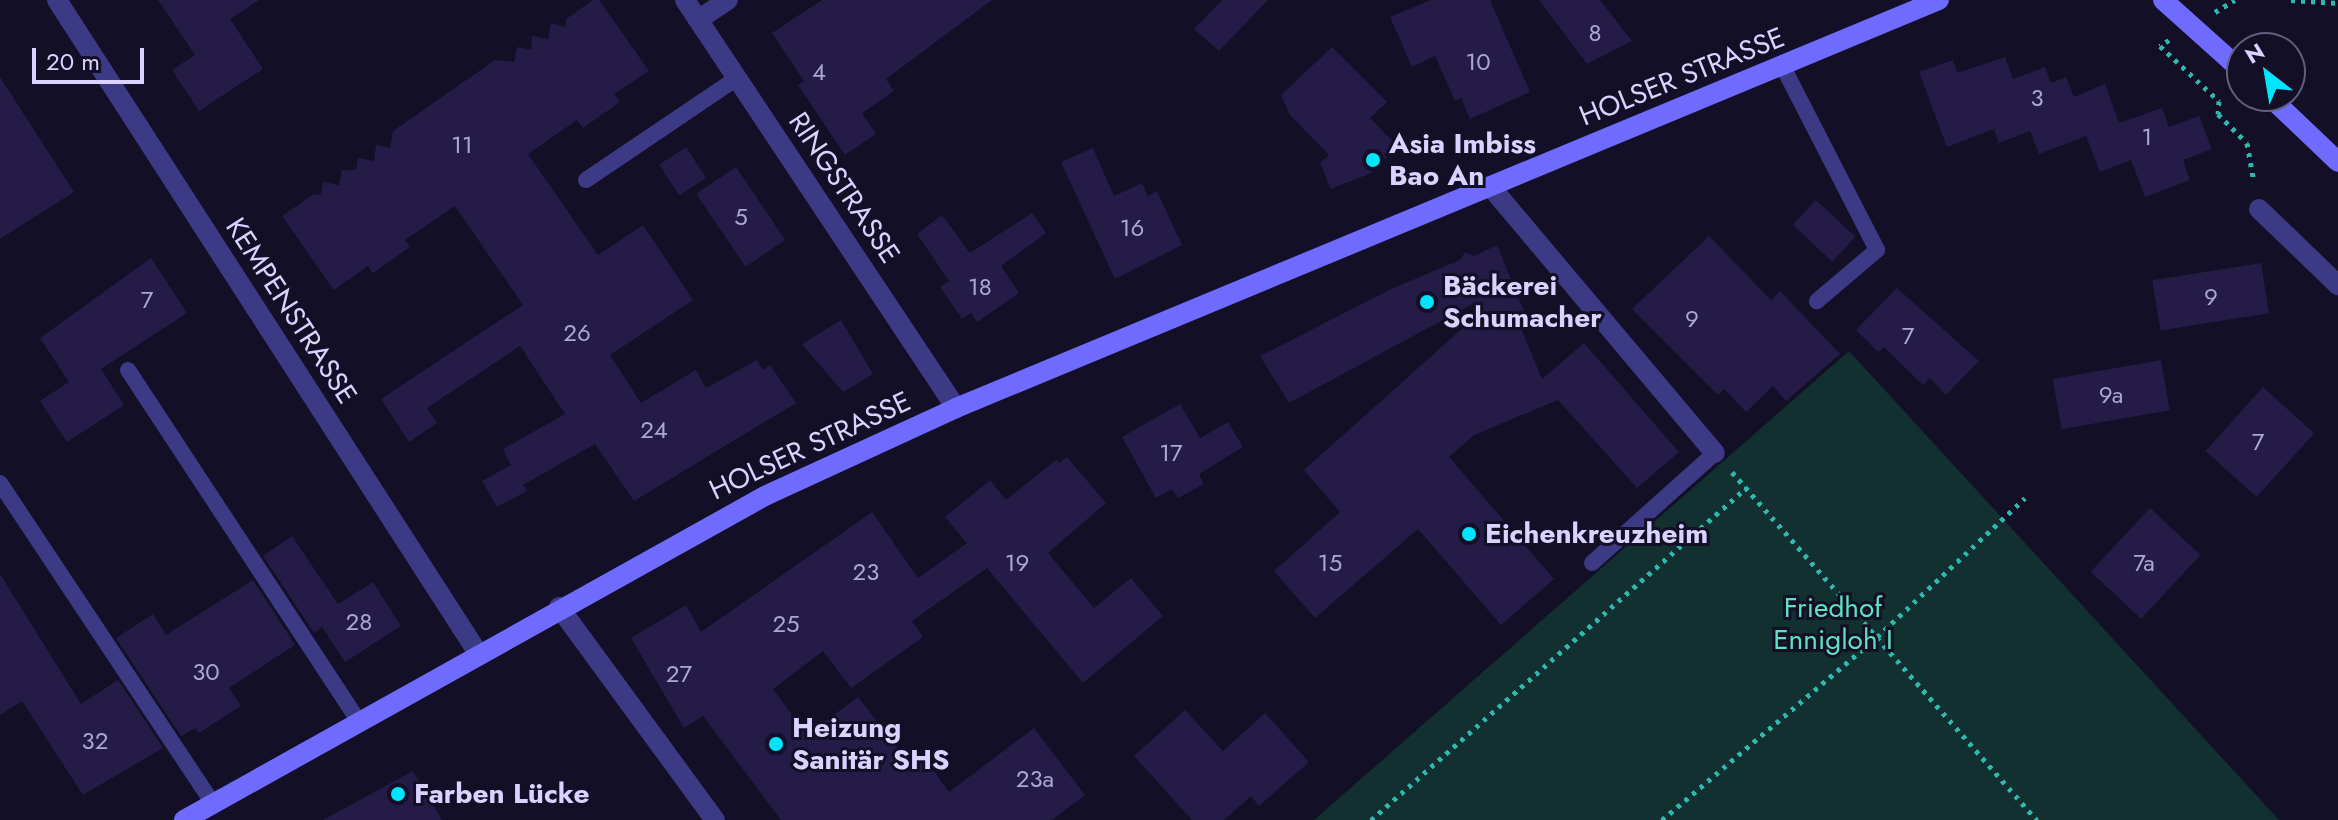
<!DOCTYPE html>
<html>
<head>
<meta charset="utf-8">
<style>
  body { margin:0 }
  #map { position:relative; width:2338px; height:820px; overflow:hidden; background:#130f26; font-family:Jost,sans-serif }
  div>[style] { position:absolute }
  .green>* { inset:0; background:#12302f }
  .building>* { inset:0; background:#241b47; transform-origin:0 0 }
  .path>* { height:5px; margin-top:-2.5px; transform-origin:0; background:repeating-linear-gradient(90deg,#2fb8b0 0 4px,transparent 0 10px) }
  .lane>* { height:16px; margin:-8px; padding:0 8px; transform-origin:8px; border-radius:8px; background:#3d3a85 }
  .street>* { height:20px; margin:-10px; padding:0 10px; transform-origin:10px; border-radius:10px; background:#3d3a85 }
  .secondary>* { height:20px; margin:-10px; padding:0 10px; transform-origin:10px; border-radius:10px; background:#6f6bff }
  .dots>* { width:22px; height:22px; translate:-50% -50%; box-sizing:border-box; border:4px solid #130f26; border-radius:50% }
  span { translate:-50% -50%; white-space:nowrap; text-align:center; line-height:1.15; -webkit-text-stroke:6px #130f26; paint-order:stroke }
  .number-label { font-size:24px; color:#aca6d1 }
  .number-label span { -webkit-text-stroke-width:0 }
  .street-label { font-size:28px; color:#d9d4ff }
  .poi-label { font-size:28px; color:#d9d4ff; font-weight:700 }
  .left { translate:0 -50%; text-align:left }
  .park-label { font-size:28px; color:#5fe0c0 }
  .north { position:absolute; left:2226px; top:32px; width:80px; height:80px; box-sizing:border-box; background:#130f26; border:2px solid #625e7d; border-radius:50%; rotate:329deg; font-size:22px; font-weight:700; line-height:32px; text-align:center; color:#d9d4ff }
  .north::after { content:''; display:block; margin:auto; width:28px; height:36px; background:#00e5ff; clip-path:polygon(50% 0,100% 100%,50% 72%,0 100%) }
  .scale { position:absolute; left:32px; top:48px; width:112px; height:36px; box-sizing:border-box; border:4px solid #d9d4ff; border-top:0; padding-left:10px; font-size:24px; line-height:28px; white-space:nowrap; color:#d9d4ff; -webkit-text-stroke:6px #130f26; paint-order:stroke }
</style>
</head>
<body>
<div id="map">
  <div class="green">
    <i style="clip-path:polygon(1849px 351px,2279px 820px,1314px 820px)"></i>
  </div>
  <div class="building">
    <i style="clip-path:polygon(158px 0,259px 0,230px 19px,263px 69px,199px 111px,172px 70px,195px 55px)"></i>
    <i style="clip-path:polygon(593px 0,599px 0,649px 71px,614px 94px,620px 102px,583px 128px,577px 120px,528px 154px,598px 255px,643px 225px,693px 300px,610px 355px,641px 403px,696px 370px,706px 388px,757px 360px,763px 370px,770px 365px,796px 403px,634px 501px,595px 444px,523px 485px,527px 491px,497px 507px,482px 481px,511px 465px,503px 449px,565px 414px,520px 346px,427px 408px,437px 423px,409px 442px,381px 399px,523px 305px,455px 206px,405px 240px,410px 247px,373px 273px,368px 266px,334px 290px,282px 216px,314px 194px,321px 195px,323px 182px,339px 185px,342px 170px,356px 170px,358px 158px,374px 161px,376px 145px,390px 148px,393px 131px,495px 60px,514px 62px,517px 47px,531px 50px,532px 36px,548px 39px,551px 23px,565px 27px,566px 19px)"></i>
    <i style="clip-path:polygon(822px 0,992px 0,886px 79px,894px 91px,862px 113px,876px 134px,845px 155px,798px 85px,804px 81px,772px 33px)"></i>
    <i style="clip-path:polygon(1222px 0,1268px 0,1219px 51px,1194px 29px)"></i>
    <i style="clip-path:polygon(1431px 0,1490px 0,1530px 92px,1470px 119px,1461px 98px,1455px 101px,1435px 56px,1412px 67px,1390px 17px)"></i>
    <i style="clip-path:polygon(1539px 0,1600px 0,1632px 41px,1587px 64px)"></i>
    <i style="clip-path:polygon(1332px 47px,1387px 102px,1370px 118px,1397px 146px,1371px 173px,1331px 189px,1320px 163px,1329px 155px,1290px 115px,1281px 95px)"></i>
    <i style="clip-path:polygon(2005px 57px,2013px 79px,2045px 67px,2051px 83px,2066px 77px,2074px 97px,2105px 84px,2119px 123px,2162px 108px,2169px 127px,2199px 116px,2212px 149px,2183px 160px,2190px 180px,2145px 197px,2131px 160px,2100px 172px,2086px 136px,2039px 154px,2030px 131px,1999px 143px,1994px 129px,1947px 147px,1919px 72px,1953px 60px,1957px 73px)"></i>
    <i style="clip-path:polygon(0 77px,74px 192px,0 239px)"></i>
    <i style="left:686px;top:147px;width:37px;height:32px;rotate:57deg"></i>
    <i style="clip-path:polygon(1093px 148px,1114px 196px,1142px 183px,1148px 196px,1157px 191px,1182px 245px,1115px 279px,1061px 162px)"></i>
    <i style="left:736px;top:167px;width:88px;height:48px;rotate:56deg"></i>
    <i style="left:1816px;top:200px;width:54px;height:34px;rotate:43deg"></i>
    <i style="clip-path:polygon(1032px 213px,1046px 233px,1001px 266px,1019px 293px,977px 322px,971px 313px,962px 319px,940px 287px,949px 281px,917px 234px,942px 215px,970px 253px)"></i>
    <i style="clip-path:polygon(1709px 236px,1771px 300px,1780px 291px,1840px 354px,1786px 401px,1773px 386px,1746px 412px,1724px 389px,1718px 395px,1632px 309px)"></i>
    <i style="clip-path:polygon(1497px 245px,1524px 311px,1515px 314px,1542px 379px,1584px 343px,1679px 452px,1637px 488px,1558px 400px,1474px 435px,1449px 457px,1554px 579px,1501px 625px,1418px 529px,1315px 618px,1274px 571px,1340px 512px,1304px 470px,1484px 309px,1478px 301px,1289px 403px,1260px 356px,1391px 289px,1460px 260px,1465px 252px,1474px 256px)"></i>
    <i style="clip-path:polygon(151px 258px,187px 313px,101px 369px,124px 405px,67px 442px,40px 401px,69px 382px,40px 338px)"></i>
    <i style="left:2261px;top:263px;width:51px;height:110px;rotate:81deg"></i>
    <i style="clip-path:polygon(1897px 288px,1979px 361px,1946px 395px,1930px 378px,1923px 385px,1884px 347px,1878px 352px,1856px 330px)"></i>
    <i style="clip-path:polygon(841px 320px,873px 374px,843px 392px,802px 344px)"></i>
    <i style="left:2161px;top:360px;width:51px;height:110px;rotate:80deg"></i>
    <i style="left:2263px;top:387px;width:69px;height:86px;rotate:42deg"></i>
    <i style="clip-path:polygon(1180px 404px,1200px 438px,1228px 422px,1243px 447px,1199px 474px,1204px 484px,1178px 498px,1172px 489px,1156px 498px,1122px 437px)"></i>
    <i style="clip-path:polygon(1067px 457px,1106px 503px,1048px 553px,1094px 608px,1131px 578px,1163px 616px,1083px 683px,987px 568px,912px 621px,923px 637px,851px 688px,823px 651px,773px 689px,807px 735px,858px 697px,905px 757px,917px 748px,949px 792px,1034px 728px,1085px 795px,1052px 820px,781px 820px,703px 716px,684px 728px,631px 638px,686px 605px,701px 632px,872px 512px,918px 578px,967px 543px,945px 517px,990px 480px,1006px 500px,1056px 460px,1059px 463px)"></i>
    <i style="left:2150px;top:508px;width:69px;height:87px;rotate:43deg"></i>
    <i style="clip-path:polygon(292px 536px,338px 604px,373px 582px,401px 626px,345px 662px,322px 627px,314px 633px,263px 556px)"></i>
    <i style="clip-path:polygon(0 574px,81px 704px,118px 680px,163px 748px,83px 795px,22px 701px,0 715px)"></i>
    <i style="clip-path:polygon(253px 580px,295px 645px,229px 688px,241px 706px,199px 733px,195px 728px,181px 736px,116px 638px,153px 614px,166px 635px)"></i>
    <i style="clip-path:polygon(1185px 710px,1223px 751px,1265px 713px,1309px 762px,1259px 806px,1251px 796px,1224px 820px,1192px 820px,1134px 756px)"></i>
    <i style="clip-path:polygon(413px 771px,442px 820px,323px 820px)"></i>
  </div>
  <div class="path">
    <i style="left:2291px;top:0;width:47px;rotate:3.7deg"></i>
    <i style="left:2215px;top:12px;width:23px;rotate:-31deg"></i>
    <i style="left:2169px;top:40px;width:11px;rotate:146deg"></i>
    <i style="left:2160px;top:46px;width:81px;rotate:43deg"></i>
    <i style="left:2219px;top:101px;width:13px;rotate:94deg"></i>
    <i style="left:2218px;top:114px;width:41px;rotate:45deg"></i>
    <i style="left:2247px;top:143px;width:40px;rotate:80deg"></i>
    <i style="left:1732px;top:472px;width:463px;rotate:48.8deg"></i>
    <i style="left:1371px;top:820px;width:501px;rotate:-41.52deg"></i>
    <i style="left:1662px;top:820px;width:282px;rotate:-40.4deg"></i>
    <i style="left:1877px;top:637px;width:203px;rotate:-43.2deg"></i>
  </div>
  <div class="lane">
    <i style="left:1782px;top:65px;width:208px;rotate:62.8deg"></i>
    <i style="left:1877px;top:250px;width:79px;rotate:139.6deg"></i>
    <i style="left:586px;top:180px;width:182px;rotate:-34deg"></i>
    <i style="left:128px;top:370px;width:421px;rotate:56.7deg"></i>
    <i style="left:0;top:483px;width:385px;rotate:56.4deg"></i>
    <i style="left:1592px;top:563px;width:165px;rotate:-41.8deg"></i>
  </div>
  <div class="street">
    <i style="left:57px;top:0;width:777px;rotate:57.19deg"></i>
    <i style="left:685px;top:0;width:490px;rotate:56.4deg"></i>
    <i style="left:698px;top:20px;width:36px;rotate:-34deg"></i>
    <i style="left:1490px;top:186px;width:349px;rotate:49.9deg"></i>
    <i style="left:2259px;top:209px;width:110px;rotate:43.9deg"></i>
    <i style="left:559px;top:607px;width:264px;rotate:53.8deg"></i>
  </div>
  <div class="secondary">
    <i style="left:2163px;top:0;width:106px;rotate:41.9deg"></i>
    <i style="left:2269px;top:96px;width:95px;rotate:43.7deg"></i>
    <i style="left:184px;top:820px;width:665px;rotate:-29.15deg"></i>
    <i style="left:765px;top:496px;width:210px;rotate:-24.7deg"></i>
    <i style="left:956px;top:408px;width:1064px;rotate:-22.54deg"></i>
  </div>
  <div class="dots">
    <i style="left:1373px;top:160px;background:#00e5ff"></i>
    <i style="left:1427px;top:302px;background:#00e5ff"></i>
    <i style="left:1469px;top:534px;background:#00e5ff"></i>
    <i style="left:776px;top:744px;background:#00e5ff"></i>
    <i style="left:398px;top:794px;background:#00e5ff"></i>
  </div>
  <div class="number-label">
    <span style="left:1595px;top:33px">8</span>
    <span style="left:1478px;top:62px">10</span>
    <span style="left:819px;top:72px">4</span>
    <span style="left:2037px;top:98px">3</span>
    <span style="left:2147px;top:137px">1</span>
    <span style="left:462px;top:145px">11</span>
    <span style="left:741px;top:217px">5</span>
    <span style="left:1132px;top:228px">16</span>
    <span style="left:980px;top:287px">18</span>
    <span style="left:2211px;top:297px">9</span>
    <span style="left:147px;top:300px">7</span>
    <span style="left:1692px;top:319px">9</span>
    <span style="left:577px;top:333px">26</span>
    <span style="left:1908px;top:336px">7</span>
    <span style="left:2111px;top:395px">9a</span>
    <span style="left:654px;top:430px">24</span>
    <span style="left:2258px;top:442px">7</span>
    <span style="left:1171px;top:453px">17</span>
    <span style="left:1017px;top:563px">19</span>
    <span style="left:1330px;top:563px">15</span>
    <span style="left:2144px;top:563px">7a</span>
    <span style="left:866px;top:572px">23</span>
    <span style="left:359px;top:622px">28</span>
    <span style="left:786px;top:624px">25</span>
    <span style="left:206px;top:672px">30</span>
    <span style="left:679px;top:674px">27</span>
    <span style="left:95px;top:741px">32</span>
    <span style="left:1035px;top:779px">23a</span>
  </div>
  <div class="street-label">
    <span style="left:1682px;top:77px;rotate:-22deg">HOLSER STRASSE</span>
    <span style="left:844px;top:188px;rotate:56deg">RINGSTRASSE</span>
    <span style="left:291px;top:311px;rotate:57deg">KEMPENSTRASSE</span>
    <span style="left:810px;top:446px;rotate:-25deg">HOLSER STRASSE</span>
  </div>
  <div class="poi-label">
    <span class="left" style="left:1389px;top:160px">Asia Imbiss<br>Bao An</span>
    <span class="left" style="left:1443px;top:302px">Bäckerei<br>Schumacher</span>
    <span class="left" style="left:1485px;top:534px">Eichenkreuzheim</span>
    <span class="left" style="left:792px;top:744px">Heizung<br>Sanitär SHS</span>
    <span class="left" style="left:414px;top:794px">Farben Lücke</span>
  </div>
  <div class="park-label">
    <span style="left:1833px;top:624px">Friedhof<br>Ennigloh I</span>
  </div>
  <div class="north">N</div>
  <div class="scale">20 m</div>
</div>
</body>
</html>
